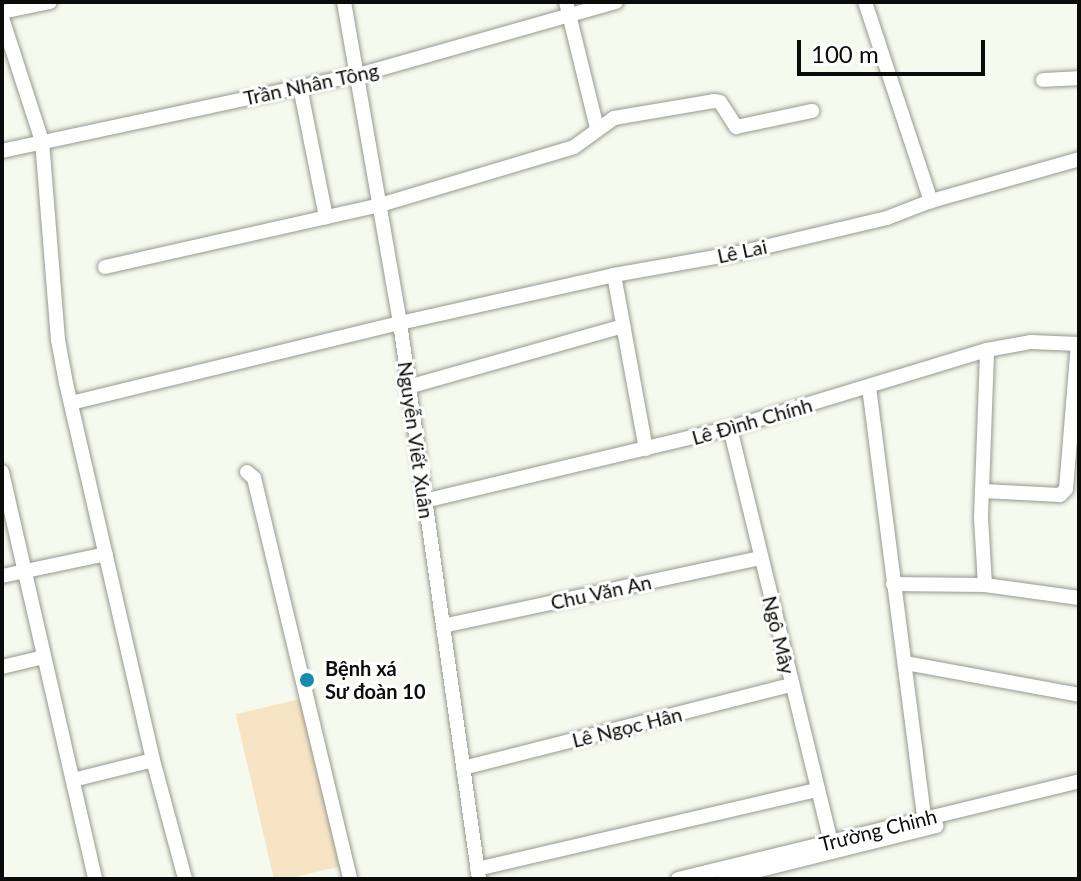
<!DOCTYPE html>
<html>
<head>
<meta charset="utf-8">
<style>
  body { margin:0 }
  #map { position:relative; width:1081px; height:881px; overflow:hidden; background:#f5f9ee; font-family:Lato,sans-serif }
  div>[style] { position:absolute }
  .green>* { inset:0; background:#f7e4c4; transform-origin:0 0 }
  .roads { filter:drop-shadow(0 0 2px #96998f) drop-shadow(0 0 2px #96998f) }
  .minor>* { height:14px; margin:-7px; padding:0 7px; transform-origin:7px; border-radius:7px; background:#fff }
  .dots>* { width:22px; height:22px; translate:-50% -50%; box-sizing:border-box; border:4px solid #fff; border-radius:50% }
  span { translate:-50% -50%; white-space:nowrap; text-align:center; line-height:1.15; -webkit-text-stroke:6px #fff; paint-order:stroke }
  .street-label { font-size:20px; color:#0b0c09 }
  .poi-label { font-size:20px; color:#0b0c09; font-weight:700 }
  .left { translate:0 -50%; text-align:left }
  .frame { position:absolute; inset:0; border:4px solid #0b0c09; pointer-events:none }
  .scale { position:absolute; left:797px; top:40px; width:188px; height:36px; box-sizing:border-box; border:4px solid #0b0c09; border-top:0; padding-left:10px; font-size:24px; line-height:28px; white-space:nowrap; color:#0b0c09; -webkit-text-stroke:6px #fff; paint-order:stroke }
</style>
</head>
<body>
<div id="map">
  <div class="green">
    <i style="left:301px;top:699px;width:172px;height:67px;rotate:77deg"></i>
  </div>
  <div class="roads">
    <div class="minor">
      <i style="left:344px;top:2px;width:326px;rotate:80.1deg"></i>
      <i style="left:400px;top:323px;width:562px;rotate:81.91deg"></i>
      <i style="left:566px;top:2px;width:130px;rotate:76.2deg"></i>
      <i style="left:865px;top:2px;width:210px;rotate:71.7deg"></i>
      <i style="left:2px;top:12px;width:49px;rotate:-11.8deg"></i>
      <i style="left:2px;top:18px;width:129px;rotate:72deg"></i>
      <i style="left:42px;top:141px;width:200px;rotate:85.4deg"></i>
      <i style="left:58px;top:340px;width:44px;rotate:79.5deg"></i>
      <i style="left:66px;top:383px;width:387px;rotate:77deg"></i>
      <i style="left:153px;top:760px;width:123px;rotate:74.9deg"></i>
      <i style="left:1043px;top:80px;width:36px;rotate:-3deg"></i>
      <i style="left:300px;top:87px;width:133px;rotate:78.7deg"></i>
      <i style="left:2px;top:151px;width:364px;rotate:-12.1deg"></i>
      <i style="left:358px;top:75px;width:268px;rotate:-15.8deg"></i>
      <i style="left:105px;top:267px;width:282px;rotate:-12.7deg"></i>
      <i style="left:380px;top:205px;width:202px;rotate:-16.6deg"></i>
      <i style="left:574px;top:147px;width:49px;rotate:-35.9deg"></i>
      <i style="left:614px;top:118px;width:101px;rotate:-9.6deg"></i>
      <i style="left:714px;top:101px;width:6px;rotate:9deg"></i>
      <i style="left:720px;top:102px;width:30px;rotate:57deg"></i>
      <i style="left:736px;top:127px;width:78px;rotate:-11.9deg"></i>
      <i style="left:614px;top:275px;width:177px;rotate:79.6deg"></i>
      <i style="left:408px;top:387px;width:224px;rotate:-15.8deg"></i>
      <i style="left:869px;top:387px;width:435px;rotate:82.7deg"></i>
      <i style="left:71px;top:403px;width:339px;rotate:-13.7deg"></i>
      <i style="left:400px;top:323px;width:219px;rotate:-12.6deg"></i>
      <i style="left:614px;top:275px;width:131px;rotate:-10.1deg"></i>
      <i style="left:743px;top:252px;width:148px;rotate:-13.3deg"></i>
      <i style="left:887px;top:218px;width:47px;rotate:-21.1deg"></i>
      <i style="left:931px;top:201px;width:154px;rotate:-15.8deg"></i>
      <i style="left:730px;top:428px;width:425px;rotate:76.3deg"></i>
      <i style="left:2px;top:472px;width:417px;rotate:77.1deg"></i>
      <i style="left:247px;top:472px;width:9px;rotate:41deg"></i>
      <i style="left:254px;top:478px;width:412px;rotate:76.5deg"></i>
      <i style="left:983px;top:491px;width:77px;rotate:3deg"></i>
      <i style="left:1060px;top:495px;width:8px;rotate:-45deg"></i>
      <i style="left:1066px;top:489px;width:145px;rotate:-85.3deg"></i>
      <i style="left:424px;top:501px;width:315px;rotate:-13.4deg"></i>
      <i style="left:730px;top:428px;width:269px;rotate:-16.9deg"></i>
      <i style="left:987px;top:350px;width:45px;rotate:-10.3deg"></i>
      <i style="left:1031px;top:342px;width:48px;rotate:2.4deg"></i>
      <i style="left:2px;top:576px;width:106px;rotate:-11.9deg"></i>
      <i style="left:893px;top:584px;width:92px;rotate:0.6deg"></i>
      <i style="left:985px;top:585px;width:95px;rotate:7.9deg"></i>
      <i style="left:985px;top:585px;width:68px;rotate:-93.4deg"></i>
      <i style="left:981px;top:517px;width:167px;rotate:-87.9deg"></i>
      <i style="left:443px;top:626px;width:324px;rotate:-12.1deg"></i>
      <i style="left:905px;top:663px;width:177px;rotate:10.4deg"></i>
      <i style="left:2px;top:667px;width:43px;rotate:-13.4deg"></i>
      <i style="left:463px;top:768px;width:338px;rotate:-14.2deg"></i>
      <i style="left:73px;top:780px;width:82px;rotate:-14deg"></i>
      <i style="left:477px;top:869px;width:349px;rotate:-13.1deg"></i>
      <i style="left:678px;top:879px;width:413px;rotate:-13.7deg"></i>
      <i style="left:724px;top:879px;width:219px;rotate:-14deg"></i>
    </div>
  </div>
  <div class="dots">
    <i style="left:307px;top:680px;background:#158caf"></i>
  </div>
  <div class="street-label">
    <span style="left:311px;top:84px;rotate:-12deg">Trần Nhân Tông</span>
    <span style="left:742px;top:251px;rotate:-12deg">Lê Lai</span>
    <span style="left:752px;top:421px;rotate:-16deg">Lê Đình Chính</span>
    <span style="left:416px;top:440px;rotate:82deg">Nguyễn Viết Xuân</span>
    <span style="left:601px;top:592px;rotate:-12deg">Chu Văn An</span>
    <span style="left:779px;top:635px;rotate:76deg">Ngô Mây</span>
    <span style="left:627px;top:727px;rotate:-14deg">Lê Ngọc Hân</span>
    <span style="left:878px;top:830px;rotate:-14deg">Trường Chinh</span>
  </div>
  <div class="poi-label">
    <span class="left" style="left:325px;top:680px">Bệnh xá<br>Sư đoàn 10</span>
  </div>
  <div class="frame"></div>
  <div class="scale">100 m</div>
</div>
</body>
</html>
